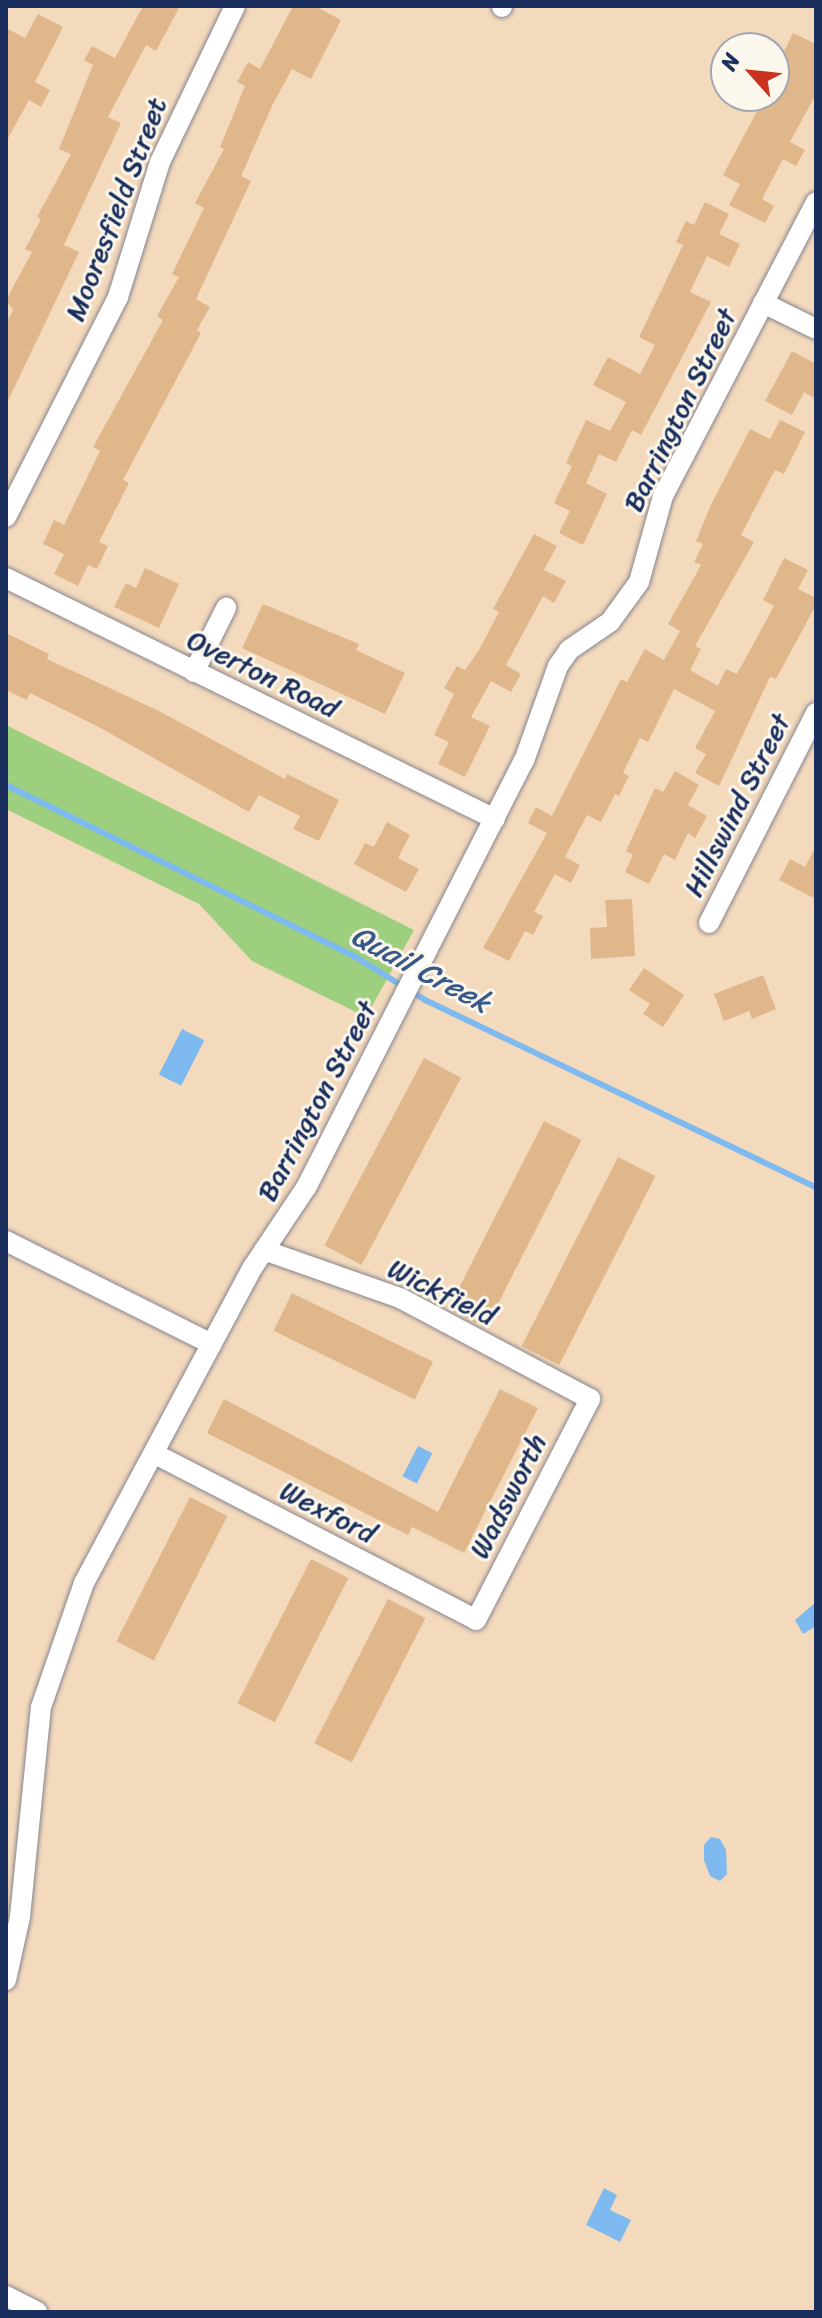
<!DOCTYPE html>
<html>
<head>
<meta charset="utf-8">
<style>
  body { margin:0 }
  #map { position:relative; width:822px; height:2318px; overflow:hidden; background:#f4dabd; font-family:Sriracha,sans-serif }
  div>[style] { position:absolute }
  .green>* { inset:0; background:#9dcf7f }
  .water>* { inset:0; background:#7eb9f0; transform-origin:0 0 }
  .stream>* { height:6px; margin:-3px; padding:0 3px; transform-origin:3px; border-radius:3px; background:#7eb9f0 }
  .building>* { inset:0; background:#dfb78a; transform-origin:0 0 }
  .roads { filter:drop-shadow(0 0 2px #88848e) drop-shadow(0 0 2px #88848e) }
  .minor>* { height:20px; margin:-10px; padding:0 10px; transform-origin:10px; border-radius:10px; background:#fff }
  span { translate:-50% -50%; white-space:nowrap; text-align:center; line-height:1.15; -webkit-text-stroke:6px #fbf7ec; paint-order:stroke }
  .street-label { font-size:28px; color:#1b2f5e }
  .water-label { font-size:30px; color:#39588a; font-style:italic }
  .frame { position:absolute; inset:0; border:8px solid #1b2f5e; pointer-events:none }
  .north { position:absolute; left:710px; top:32px; width:80px; height:80px; box-sizing:border-box; background:#fbf7ec; border:2px solid #a1a7b3; border-radius:50%; rotate:297deg; font-size:22px; font-weight:700; line-height:32px; text-align:center; color:#1b2f5e }
  .north::after { content:''; display:block; margin:auto; width:28px; height:36px; background:#c8321e; clip-path:polygon(50% 0,100% 100%,50% 72%,0 100%) }
</style>
</head>
<body>
<div id="map">
  <div class="green">
    <i style="clip-path:polygon(6px 725px,414px 930px,366px 1017px,252px 961px,199px 904px,6px 809px)"></i>
  </div>
  <div class="water">
    <i style="left:182px;top:1029px;width:25px;height:51px;rotate:27deg"></i>
    <i style="left:418px;top:1446px;width:16px;height:34px;rotate:27deg"></i>
    <i style="clip-path:polygon(816px 1602px,816px 1626px,803px 1634px,795px 1620px)"></i>
    <i style="clip-path:polygon(711px 1837px,720px 1839px,726px 1850px,727px 1874px,720px 1881px,710px 1876px,704px 1860px,704px 1845px)"></i>
    <i style="clip-path:polygon(604px 2188px,617px 2195px,610px 2210px,631px 2220px,620px 2242px,586px 2225px)"></i>
  </div>
  <div class="stream">
    <i style="left:6px;top:785px;width:388px;rotate:26.2deg"></i>
    <i style="left:354px;top:956px;width:84px;rotate:31.8deg"></i>
    <i style="left:425px;top:1000px;width:433px;rotate:25.6deg"></i>
  </div>
  <div class="building">
    <i style="clip-path:polygon(143px 6px,180px 6px,156px 51px,146px 45px,108px 117px,121px 123px,64px 245px,79px 252px,6px 405px,6px 324px,13px 310px,6px 300px,32px 252px,25px 249px,41px 219px,37px 217px,71px 154px,59px 149px,93px 65px,84px 60px,92px 46px,115px 58px)"></i>
    <i style="clip-path:polygon(293px 6px,315px 6px,341px 20px,311px 79px,292px 69px,272px 106px,241px 176px,251px 181px,196px 299px,210px 307px,197px 330px,201px 333px,123px 480px,129px 483px,99px 542px,108px 546px,97px 569px,88px 565px,78px 586px,54px 574px,64px 554px,43px 544px,54px 520px,64px 525px,100px 451px,93px 447px,163px 320px,157px 316px,179px 277px,172px 274px,204px 208px,195px 203px,224px 149px,220px 147px,245px 86px,237px 82px,248px 62px,260px 69px)"></i>
    <i style="clip-path:polygon(38px 14px,63px 27px,35px 82px,50px 90px,41px 107px,29px 100px,6px 142px,6px 28px,25px 38px)"></i>
    <i style="clip-path:polygon(793px 33px,816px 44px,816px 94px,790px 142px,805px 150px,796px 166px,783px 159px,762px 199px,774px 206px,765px 223px,729px 205px,740px 184px,723px 175px,765px 96px,774px 96px,774px 72px)"></i>
    <i style="clip-path:polygon(705px 202px,729px 214px,719px 234px,740px 244px,729px 267px,707px 256px,690px 292px,711px 302px,641px 435px,632px 430px,616px 462px,599px 454px,586px 483px,607px 494px,583px 545px,559px 533px,570px 511px,554px 503px,572px 466px,566px 463px,586px 420px,610px 431px,626px 402px,593px 385px,608px 357px,640px 374px,655px 345px,639px 337px,683px 245px,676px 242px,686px 221px,694px 225px)"></i>
    <i style="clip-path:polygon(792px 351px,816px 364px,816px 399px,804px 392px,792px 415px,765px 401px)"></i>
    <i style="clip-path:polygon(780px 420px,805px 432px,784px 474px,775px 470px,741px 535px,754px 542px,695px 646px,701px 649px,690px 670px,718px 686px,726px 669px,737px 674px,774px 606px,763px 600px,784px 558px,808px 570px,798px 589px,816px 598px,816px 605px,776px 679px,770px 677px,719px 786px,695px 773px,706px 754px,695px 748px,715px 711px,674px 689px,648px 742px,640px 738px,623px 773px,629px 776px,619px 796px,615px 794px,601px 822px,587px 815px,565px 857px,580px 865px,571px 883px,555px 874px,534px 912px,543px 916px,533px 935px,525px 931px,509px 961px,483px 948px,547px 833px,528px 823px,536px 807px,552px 816px,621px 679px,627px 682px,645px 649px,664px 660px,680px 631px,668px 624px,701px 565px,694px 562px,703px 544px,696px 541px,710px 507px,750px 429px,770px 439px)"></i>
    <i style="clip-path:polygon(534px 534px,557px 546px,544px 570px,566px 581px,554px 603px,543px 596px,506px 665px,521px 674px,511px 692px,491px 681px,471px 717px,490px 726px,465px 777px,438px 764px,449px 742px,434px 735px,454px 694px,444px 688px,457px 666px,465px 670px,479px 650px,499px 612px,493px 609px)"></i>
    <i style="clip-path:polygon(145px 568px,179px 584px,159px 628px,114px 607px,126px 583px,136px 588px)"></i>
    <i style="clip-path:polygon(263px 604px,359px 644px,356px 650px,405px 673px,385px 714px,242px 648px)"></i>
    <i style="clip-path:polygon(6px 633px,49px 654px,47px 659px,159px 711px,285px 779px,287px 774px,339px 800px,319px 841px,293px 829px,300px 816px,259px 795px,249px 812px,97px 726px,30px 693px,27px 700px,6px 690px)"></i>
    <i style="clip-path:polygon(675px 771px,699px 785px,688px 805px,707px 816px,695px 838px,688px 833px,675px 860px,664px 854px,649px 884px,625px 872px,633px 855px,626px 851px,655px 788px,663px 792px)"></i>
    <i style="clip-path:polygon(387px 822px,410px 835px,398px 858px,419px 869px,406px 892px,354px 864px,365px 843px,374px 847px)"></i>
    <i style="clip-path:polygon(816px 846px,816px 899px,779px 880px,790px 859px,805px 867px)"></i>
    <i style="clip-path:polygon(632px 899px,635px 956px,591px 959px,590px 928px,607px 927px,605px 900px)"></i>
    <i style="clip-path:polygon(644px 968px,684px 995px,663px 1027px,643px 1014px,650px 1004px,629px 990px)"></i>
    <i style="clip-path:polygon(763px 975px,776px 1009px,752px 1019px,749px 1011px,724px 1021px,714px 994px)"></i>
    <i style="left:424px;top:1058px;width:42px;height:212px;rotate:28deg"></i>
    <i style="left:544px;top:1121px;width:42px;height:211px;rotate:27deg"></i>
    <i style="left:618px;top:1157px;width:42px;height:212px;rotate:27deg"></i>
    <i style="left:292px;top:1293px;width:157px;height:42px;rotate:26deg"></i>
    <i style="clip-path:polygon(500px 1389px,538px 1408px,464px 1553px,412px 1527px,408px 1535px,207px 1433px,224px 1399px,438px 1512px)"></i>
    <i style="left:190px;top:1497px;width:42px;height:162px;rotate:27deg"></i>
    <i style="left:311px;top:1559px;width:42px;height:162px;rotate:27deg"></i>
    <i style="left:388px;top:1599px;width:42px;height:162px;rotate:27deg"></i>
  </div>
  <div class="roads">
    <div class="minor">
      <i style="left:502px;top:6px;width:1px;rotate:90deg"></i>
      <i style="left:763px;top:303px;width:59px;rotate:26.1deg"></i>
      <i style="left:6px;top:517px;width:247px;rotate:-63deg"></i>
      <i style="left:118px;top:297px;width:141px;rotate:-72.7deg"></i>
      <i style="left:160px;top:162px;width:173px;rotate:-64.3deg"></i>
      <i style="left:6px;top:578px;width:545px;rotate:26.24deg"></i>
      <i style="left:194px;top:672px;width:72px;rotate:-63.4deg"></i>
      <i style="left:709px;top:923px;width:236px;rotate:-63deg"></i>
      <i style="left:6px;top:1241px;width:230px;rotate:26.6deg"></i>
      <i style="left:155px;top:1454px;width:361px;rotate:27.3deg"></i>
      <i style="left:476px;top:1620px;width:249px;rotate:-62.7deg"></i>
      <i style="left:590px;top:1399px;width:215px;rotate:-152deg"></i>
      <i style="left:400px;top:1298px;width:144px;rotate:-160.6deg"></i>
      <i style="left:6px;top:1980px;width:65px;rotate:-77.5deg"></i>
      <i style="left:20px;top:1917px;width:211px;rotate:-84.3deg"></i>
      <i style="left:41px;top:1707px;width:131px;rotate:-70.9deg"></i>
      <i style="left:84px;top:1583px;width:358px;rotate:-61.9deg"></i>
      <i style="left:253px;top:1267px;width:97px;rotate:-56.3deg"></i>
      <i style="left:307px;top:1186px;width:477px;rotate:-63deg"></i>
      <i style="left:524px;top:761px;width:101px;rotate:-70.3deg"></i>
      <i style="left:558px;top:666px;width:19px;rotate:-55deg"></i>
      <i style="left:569px;top:650px;width:50px;rotate:-34.3deg"></i>
      <i style="left:610px;top:622px;width:49px;rotate:-54.1deg"></i>
      <i style="left:639px;top:582px;width:89px;rotate:-74.4deg"></i>
      <i style="left:663px;top:496px;width:331px;rotate:-62.5deg"></i>
      <i style="left:6px;top:2296px;width:35px;rotate:27deg"></i>
    </div>
  </div>
  <div class="street-label">
    <span style="left:116px;top:209px;rotate:-69deg">Mooresfield Street</span>
    <span style="left:680px;top:410px;rotate:-64deg">Barrington Street</span>
    <span style="left:263px;top:674px;rotate:26deg">Overton Road</span>
    <span style="left:737px;top:805px;rotate:-63deg">Hillswind Street</span>
    <span style="left:317px;top:1101px;rotate:-62deg">Barrington Street</span>
    <span style="left:442px;top:1292px;rotate:26deg">Wickfield</span>
    <span style="left:508px;top:1496px;rotate:-63deg">Wadsworth</span>
    <span style="left:328px;top:1512px;rotate:27deg">Wexford</span>
  </div>
  <div class="water-label">
    <span style="left:421px;top:969px;rotate:28deg">Quail Creek</span>
  </div>
  <div class="frame"></div>
  <div class="north">N</div>
</div>
</body>
</html>
